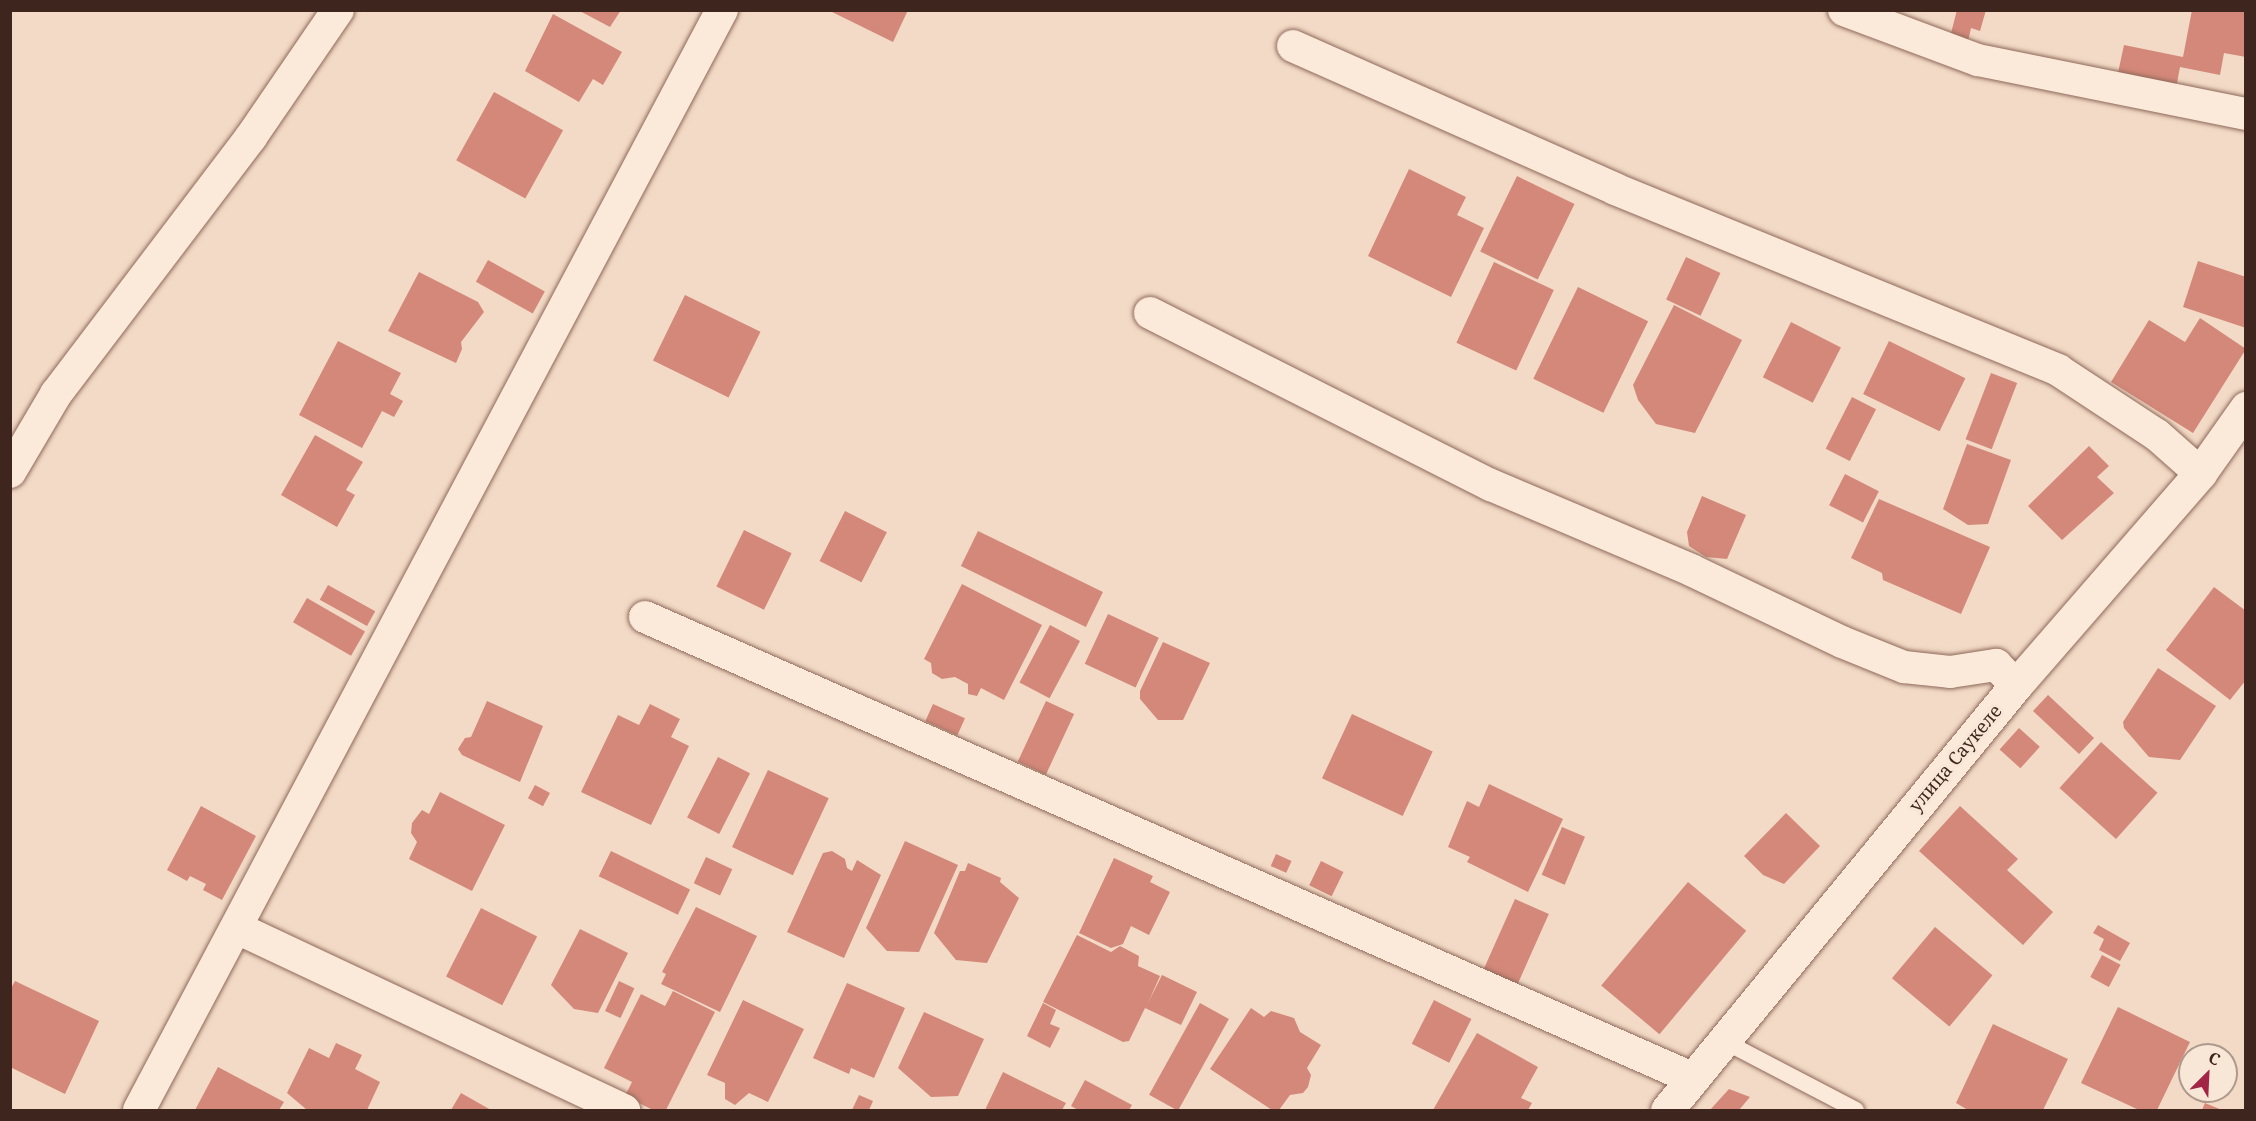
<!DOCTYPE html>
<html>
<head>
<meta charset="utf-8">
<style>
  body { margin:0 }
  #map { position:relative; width:2256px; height:1121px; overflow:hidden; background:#f2dac6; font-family:"Noto Serif",serif }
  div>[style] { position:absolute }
  .building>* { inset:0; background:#d38879; transform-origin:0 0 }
  .roads { filter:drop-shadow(0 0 2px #8f695a) drop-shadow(0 0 2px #8f695a) }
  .lane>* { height:16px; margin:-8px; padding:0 8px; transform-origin:8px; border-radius:8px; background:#fbe9da }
  .street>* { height:32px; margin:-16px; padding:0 16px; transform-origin:16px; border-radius:16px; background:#fbe9da }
  .secondary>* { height:33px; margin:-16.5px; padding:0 16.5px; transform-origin:16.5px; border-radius:16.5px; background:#fbe9da }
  span { translate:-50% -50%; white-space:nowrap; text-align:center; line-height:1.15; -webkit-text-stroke:6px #f8e6d6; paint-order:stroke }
  .street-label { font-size:18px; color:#3e261f }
  .frame { position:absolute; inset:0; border:12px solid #3e261f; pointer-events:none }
  .north { position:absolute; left:2178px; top:1043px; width:60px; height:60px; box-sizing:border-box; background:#f8e6d6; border:2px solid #ae998d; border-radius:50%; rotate:24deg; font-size:16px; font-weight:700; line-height:24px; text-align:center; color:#3e261f }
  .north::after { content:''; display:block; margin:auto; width:21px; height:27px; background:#a32545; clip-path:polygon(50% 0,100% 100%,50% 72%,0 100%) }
</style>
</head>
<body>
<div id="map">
  <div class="building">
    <i style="clip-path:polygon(578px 10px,621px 10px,610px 27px)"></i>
    <i style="clip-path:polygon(828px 10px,908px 10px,893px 42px)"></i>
    <i style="clip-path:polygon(1957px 10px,1986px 10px,1980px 31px,1971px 28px,1968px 42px,1950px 37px)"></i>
    <i style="clip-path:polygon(2192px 10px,2246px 10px,2246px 57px,2224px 53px,2220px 75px,2180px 67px,2175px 94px,2116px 82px,2124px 45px,2183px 57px)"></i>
    <i style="clip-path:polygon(553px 14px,622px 52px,603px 85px,593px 79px,579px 102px,525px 71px)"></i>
    <i style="left:494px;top:92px;width:79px;height:78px;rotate:29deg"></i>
    <i style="clip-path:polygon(1409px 169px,1466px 197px,1457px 215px,1484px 228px,1451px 297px,1368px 256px)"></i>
    <i style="left:1517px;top:176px;width:64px;height:84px;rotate:26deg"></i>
    <i style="left:1686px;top:257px;width:38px;height:47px;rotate:25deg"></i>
    <i style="left:488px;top:260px;width:65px;height:25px;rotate:29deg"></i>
    <i style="clip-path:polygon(2198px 261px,2246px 277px,2246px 328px,2183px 307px)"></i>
    <i style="left:1494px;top:262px;width:66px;height:89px;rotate:25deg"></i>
    <i style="clip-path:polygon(419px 272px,478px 302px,484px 312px,461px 342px,462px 349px,456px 363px,388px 331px)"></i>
    <i style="left:1578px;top:287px;width:78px;height:102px;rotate:26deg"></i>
    <i style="left:685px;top:295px;width:84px;height:73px;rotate:26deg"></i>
    <i style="clip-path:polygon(1674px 305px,1742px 340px,1695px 433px,1656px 424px,1638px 400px,1633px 385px)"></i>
    <i style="clip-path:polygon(2200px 318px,2246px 349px,2193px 433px,2111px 382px,2149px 320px,2185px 342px)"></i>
    <i style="left:1791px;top:322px;width:56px;height:62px;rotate:27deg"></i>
    <i style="clip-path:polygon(338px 341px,401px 373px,390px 394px,403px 401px,394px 417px,382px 411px,362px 448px,299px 415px)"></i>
    <i style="left:1889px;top:341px;width:85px;height:59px;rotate:26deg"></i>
    <i style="left:1991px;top:373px;width:28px;height:71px;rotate:21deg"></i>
    <i style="left:1852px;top:397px;width:27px;height:58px;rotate:27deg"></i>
    <i style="clip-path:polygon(315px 435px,363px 462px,346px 490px,355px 495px,337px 527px,281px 495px)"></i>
    <i style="clip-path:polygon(1967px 444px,2011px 460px,1988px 524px,1968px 525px,1943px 509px)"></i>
    <i style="clip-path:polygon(2089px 446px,2109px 466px,2097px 477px,2114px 493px,2062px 540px,2028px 506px)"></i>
    <i style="left:1845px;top:474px;width:38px;height:35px;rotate:27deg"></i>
    <i style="clip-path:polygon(1702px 496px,1746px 515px,1727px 559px,1706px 557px,1689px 546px,1687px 532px)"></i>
    <i style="clip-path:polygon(1879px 499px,1990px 547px,1961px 614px,1883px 580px,1882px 573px,1851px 558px)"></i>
    <i style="left:845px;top:511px;width:47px;height:56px;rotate:27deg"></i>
    <i style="left:744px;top:530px;width:53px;height:63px;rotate:26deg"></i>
    <i style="left:978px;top:531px;width:139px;height:39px;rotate:26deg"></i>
    <i style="clip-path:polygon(962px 584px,1042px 625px,1004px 700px,981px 688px,977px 696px,968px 694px,968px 684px,955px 677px,942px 679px,932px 673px,931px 663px,924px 659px)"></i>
    <i style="left:328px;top:585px;width:54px;height:17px;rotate:29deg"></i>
    <i style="clip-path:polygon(2214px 587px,2246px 611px,2246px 680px,2230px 700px,2166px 650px)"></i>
    <i style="left:307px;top:598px;width:67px;height:28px;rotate:30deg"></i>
    <i style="left:1108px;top:614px;width:56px;height:55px;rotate:25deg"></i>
    <i style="left:1050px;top:625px;width:34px;height:65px;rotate:28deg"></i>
    <i style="clip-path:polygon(1163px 642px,1210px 663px,1183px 720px,1158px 720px,1140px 699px,1140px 691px)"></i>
    <i style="clip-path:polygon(2158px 668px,2216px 706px,2180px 760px,2149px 757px,2124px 728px,2123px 722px)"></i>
    <i style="left:2048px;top:695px;width:63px;height:22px;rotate:43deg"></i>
    <i style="clip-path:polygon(487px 701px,543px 726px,520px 782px,462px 755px,458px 749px,465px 738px,471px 737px)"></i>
    <i style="left:1046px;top:701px;width:31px;height:67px;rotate:25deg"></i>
    <i style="clip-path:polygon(650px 704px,680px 719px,671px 737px,689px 746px,651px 825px,581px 792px,618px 715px,639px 725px)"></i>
    <i style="left:933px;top:704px;width:35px;height:19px;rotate:24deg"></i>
    <i style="left:1352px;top:714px;width:89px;height:71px;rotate:25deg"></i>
    <i style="left:2019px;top:728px;width:28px;height:29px;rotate:42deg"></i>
    <i style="left:2101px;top:742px;width:76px;height:62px;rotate:42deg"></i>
    <i style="left:718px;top:757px;width:36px;height:68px;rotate:27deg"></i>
    <i style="left:768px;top:770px;width:67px;height:85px;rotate:25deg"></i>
    <i style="clip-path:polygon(1489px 784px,1563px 819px,1528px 892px,1467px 862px,1470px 857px,1448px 847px,1467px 801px,1479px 807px)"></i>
    <i style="left:535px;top:785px;width:17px;height:15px;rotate:28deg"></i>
    <i style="clip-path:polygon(440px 792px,505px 825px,472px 891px,409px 859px,417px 842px,411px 833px,412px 823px,422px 810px,429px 814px)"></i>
    <i style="clip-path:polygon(201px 806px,256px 836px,222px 900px,203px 890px,206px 884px,190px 876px,187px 881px,167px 870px)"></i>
    <i style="clip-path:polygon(1960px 806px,2018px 859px,2007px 870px,2053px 912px,2023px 945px,1919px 851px)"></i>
    <i style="clip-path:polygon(1786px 813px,1820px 846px,1784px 884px,1763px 875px,1744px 856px)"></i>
    <i style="left:1562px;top:827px;width:25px;height:52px;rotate:23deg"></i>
    <i style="clip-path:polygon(905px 841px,958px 865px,919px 952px,887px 951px,866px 928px)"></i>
    <i style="left:611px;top:851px;width:88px;height:28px;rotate:26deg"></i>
    <i style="clip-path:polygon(832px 851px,845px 859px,847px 868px,852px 871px,857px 860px,881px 875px,844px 958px,787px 932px,823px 853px)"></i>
    <i style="left:1276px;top:854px;width:17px;height:13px;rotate:24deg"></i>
    <i style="left:706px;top:857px;width:29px;height:29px;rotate:25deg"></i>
    <i style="clip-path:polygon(1114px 858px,1153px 876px,1150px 882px,1170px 892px,1149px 935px,1131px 926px,1123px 944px,1111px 948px,1079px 933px)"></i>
    <i style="left:1321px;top:861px;width:25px;height:27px;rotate:26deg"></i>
    <i style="clip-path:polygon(968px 863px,1001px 878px,1000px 882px,1019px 898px,987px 963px,956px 960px,934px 933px,960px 871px,965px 871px)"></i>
    <i style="left:1688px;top:882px;width:76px;height:135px;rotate:40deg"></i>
    <i style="left:1515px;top:899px;width:37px;height:77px;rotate:24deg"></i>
    <i style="clip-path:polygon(696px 907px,757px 936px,720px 1012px,661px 984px,666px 974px,662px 972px)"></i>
    <i style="left:481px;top:908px;width:63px;height:77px;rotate:27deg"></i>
    <i style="clip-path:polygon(2098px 925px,2130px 943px,2120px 961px,2099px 950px,2104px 939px,2093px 933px)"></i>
    <i style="left:1935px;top:927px;width:75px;height:67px;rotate:40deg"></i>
    <i style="clip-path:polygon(580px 929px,628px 953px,598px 1013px,574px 1009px,551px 985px)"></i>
    <i style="clip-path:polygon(1077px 935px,1111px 952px,1120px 946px,1139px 956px,1138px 966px,1160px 976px,1148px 1003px,1162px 975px,1197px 992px,1181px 1025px,1145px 1008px,1129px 1041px,1123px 1042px,1043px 1002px)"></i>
    <i style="left:2102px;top:955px;width:21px;height:25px;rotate:28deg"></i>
    <i style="clip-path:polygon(15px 981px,99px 1021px,65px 1094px,10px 1067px,10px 990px)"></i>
    <i style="left:619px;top:981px;width:17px;height:33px;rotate:25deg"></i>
    <i style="clip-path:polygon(847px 983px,905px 1008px,874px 1078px,851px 1068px,849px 1074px,813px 1058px)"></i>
    <i style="clip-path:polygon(673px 991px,715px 1012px,666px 1110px,653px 1110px,625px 1096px,632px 1082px,604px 1068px,641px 994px,665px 1006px)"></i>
    <i style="clip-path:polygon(743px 1000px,804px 1029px,768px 1102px,749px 1093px,735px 1105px,725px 1099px,725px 1083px,707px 1075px)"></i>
    <i style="left:1434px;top:1000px;width:42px;height:49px;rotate:27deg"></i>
    <i style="clip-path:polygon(1043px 1003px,1056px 1010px,1050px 1024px,1060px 1028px,1050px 1048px,1027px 1036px)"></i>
    <i style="left:1200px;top:1003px;width:33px;height:105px;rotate:29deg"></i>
    <i style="clip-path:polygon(2118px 1007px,2190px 1042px,2157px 1110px,2139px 1110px,2081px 1083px)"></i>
    <i style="clip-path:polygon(1251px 1008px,1264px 1017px,1271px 1011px,1294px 1018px,1300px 1032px,1321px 1045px,1307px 1068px,1311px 1075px,1308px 1087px,1303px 1093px,1290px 1095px,1279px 1110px,1272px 1110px,1210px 1069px)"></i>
    <i style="clip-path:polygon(924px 1012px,984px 1039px,958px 1096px,931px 1097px,898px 1068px)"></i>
    <i style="clip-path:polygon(1993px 1024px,2068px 1059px,2043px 1110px,1968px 1110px,1956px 1103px)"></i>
    <i style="clip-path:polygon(1477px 1033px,1538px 1067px,1521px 1098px,1532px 1103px,1528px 1110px,1433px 1110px)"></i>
    <i style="clip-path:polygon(336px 1043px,362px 1055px,355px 1069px,380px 1082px,367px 1110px,307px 1110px,287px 1093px,309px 1048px,329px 1058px)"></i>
    <i style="clip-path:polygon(218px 1067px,284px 1102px,279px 1110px,195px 1110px)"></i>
    <i style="clip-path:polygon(1003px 1072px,1066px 1103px,1062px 1110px,985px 1110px)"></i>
    <i style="clip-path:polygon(1085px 1080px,1132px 1105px,1129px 1110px,1078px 1110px,1071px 1106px)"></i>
    <i style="clip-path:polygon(1729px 1089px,1750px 1097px,1739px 1110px,1710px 1110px)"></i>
    <i style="clip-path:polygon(461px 1093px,491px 1110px,451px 1110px)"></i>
    <i style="clip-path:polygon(859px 1095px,873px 1101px,869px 1110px,852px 1110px)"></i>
    <i style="clip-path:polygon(2205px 1103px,2222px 1110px,2202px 1110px)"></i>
  </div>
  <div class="roads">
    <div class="lane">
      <i style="left:1722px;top:1040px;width:151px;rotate:27.6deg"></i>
    </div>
    <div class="street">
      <i style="left:1844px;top:10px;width:143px;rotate:20.5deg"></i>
      <i style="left:1978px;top:60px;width:273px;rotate:11.4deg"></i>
      <i style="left:1293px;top:46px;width:352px;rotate:23.9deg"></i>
      <i style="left:1615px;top:189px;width:479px;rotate:22.2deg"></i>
      <i style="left:2058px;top:370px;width:118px;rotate:33.3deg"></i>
      <i style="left:2157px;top:435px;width:57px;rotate:41.5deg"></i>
      <i style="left:1150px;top:313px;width:382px;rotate:26.8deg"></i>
      <i style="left:1491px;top:485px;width:217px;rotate:23deg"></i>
      <i style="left:1691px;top:570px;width:167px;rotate:25.5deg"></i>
      <i style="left:1842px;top:642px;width:67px;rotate:22deg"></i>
      <i style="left:1904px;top:667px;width:46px;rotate:6.2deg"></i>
      <i style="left:1950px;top:672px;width:47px;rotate:-8.7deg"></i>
      <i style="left:1996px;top:665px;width:28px;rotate:45deg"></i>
      <i style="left:10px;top:472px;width:91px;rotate:-59.5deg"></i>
      <i style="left:56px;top:394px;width:323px;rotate:-52.8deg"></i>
      <i style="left:251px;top:137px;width:154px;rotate:-55.6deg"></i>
      <i style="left:645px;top:617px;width:1146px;rotate:23.77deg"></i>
      <i style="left:237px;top:928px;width:428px;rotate:25.2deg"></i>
      <i style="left:139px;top:1110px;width:1245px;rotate:-62.08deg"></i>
    </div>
    <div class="secondary">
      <i style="left:1667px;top:1110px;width:550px;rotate:-50.61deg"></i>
      <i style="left:2016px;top:685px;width:281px;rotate:-49deg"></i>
      <i style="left:2200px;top:473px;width:80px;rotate:-54.7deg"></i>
    </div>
  </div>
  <div class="street-label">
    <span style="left:1955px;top:758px;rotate:-50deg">улица Саукеле</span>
  </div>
  <div class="frame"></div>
  <div class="north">С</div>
</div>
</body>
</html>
